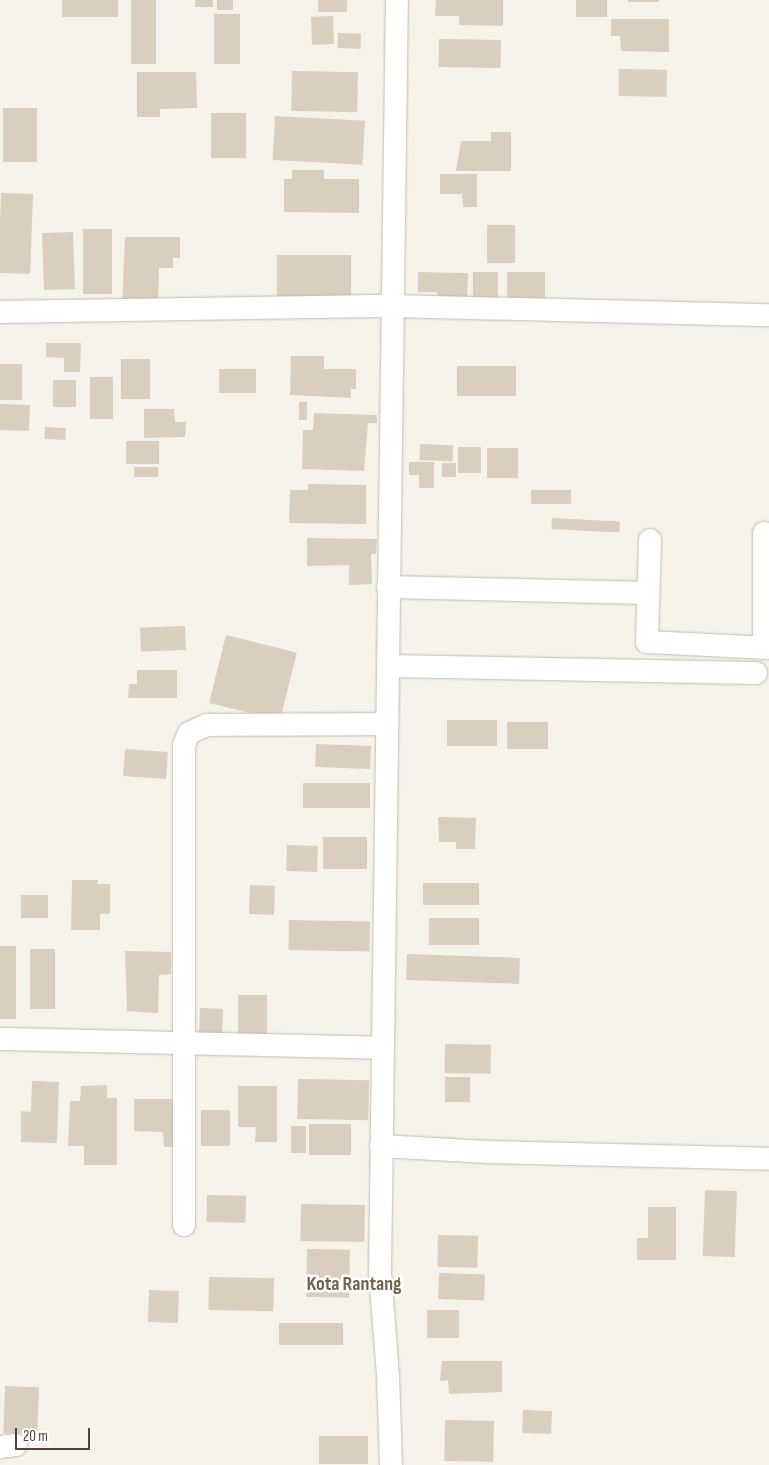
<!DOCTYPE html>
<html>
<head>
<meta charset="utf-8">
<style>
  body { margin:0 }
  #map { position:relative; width:769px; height:1465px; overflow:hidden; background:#f6f3ea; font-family:"Sofia Sans Condensed",sans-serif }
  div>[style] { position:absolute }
  .building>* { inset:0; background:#dacfbe; transform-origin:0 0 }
  .roads { filter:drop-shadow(0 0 1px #c3bbab) drop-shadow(0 0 1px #c3bbab) }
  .minor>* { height:22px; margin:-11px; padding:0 11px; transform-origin:11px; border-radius:11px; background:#fff }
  span { translate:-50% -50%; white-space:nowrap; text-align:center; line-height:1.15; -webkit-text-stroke:5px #fff; paint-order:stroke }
  .quarter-label { font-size:20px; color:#70624c; font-weight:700 }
  .scale { position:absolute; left:15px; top:1428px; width:75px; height:22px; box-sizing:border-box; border:2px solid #4c4436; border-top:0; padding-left:6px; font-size:15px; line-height:18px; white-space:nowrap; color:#4c4436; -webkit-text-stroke:4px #fff; paint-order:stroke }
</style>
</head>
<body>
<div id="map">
  <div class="building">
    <i style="left:62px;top:0;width:56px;height:17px"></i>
    <i style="left:131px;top:0;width:25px;height:64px"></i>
    <i style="left:195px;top:0;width:18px;height:7px"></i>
    <i style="left:217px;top:0;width:16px;height:10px"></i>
    <i style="left:318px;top:0;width:29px;height:12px"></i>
    <i style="clip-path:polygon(436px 0,503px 0,503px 26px,459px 25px,459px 16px,435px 16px)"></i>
    <i style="left:576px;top:0;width:31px;height:17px"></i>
    <i style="left:628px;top:0;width:31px;height:2px"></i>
    <i style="left:214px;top:14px;width:26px;height:50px"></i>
    <i style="left:333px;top:16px;width:28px;height:22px;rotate:88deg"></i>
    <i style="clip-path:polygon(611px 19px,669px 19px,669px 52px,621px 51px,620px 36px,611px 36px)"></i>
    <i style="left:338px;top:33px;width:23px;height:15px;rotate:2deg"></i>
    <i style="left:439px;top:39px;width:62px;height:28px;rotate:1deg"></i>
    <i style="left:619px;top:69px;width:48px;height:27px;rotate:1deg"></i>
    <i style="left:292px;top:71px;width:66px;height:40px;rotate:1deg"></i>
    <i style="clip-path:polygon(137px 72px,196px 72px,197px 108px,160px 109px,160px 117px,137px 117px)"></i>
    <i style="left:3px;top:108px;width:34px;height:54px"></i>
    <i style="left:211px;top:113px;width:35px;height:45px"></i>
    <i style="left:275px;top:116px;width:90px;height:44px;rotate:3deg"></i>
    <i style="clip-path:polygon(491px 132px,511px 132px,511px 171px,456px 171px,461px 141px,491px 141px)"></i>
    <i style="clip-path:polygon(292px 170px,324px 170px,324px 179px,359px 179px,359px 213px,284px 212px,284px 179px,292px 179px)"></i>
    <i style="clip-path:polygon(440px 174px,477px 174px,477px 207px,463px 207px,462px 194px,440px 194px)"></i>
    <i style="left:1px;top:193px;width:32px;height:80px;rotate:2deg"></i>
    <i style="left:487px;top:225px;width:28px;height:38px"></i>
    <i style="left:83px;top:229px;width:29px;height:65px"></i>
    <i style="left:73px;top:232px;width:57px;height:31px;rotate:88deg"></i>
    <i style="clip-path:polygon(125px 237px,180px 237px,180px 258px,173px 258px,173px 268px,159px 268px,158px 308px,122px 307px)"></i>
    <i style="left:351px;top:255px;width:41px;height:74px;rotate:90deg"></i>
    <i style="clip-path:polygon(418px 272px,468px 273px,467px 302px,437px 301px,437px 292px,418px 292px)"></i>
    <i style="left:473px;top:272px;width:25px;height:31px"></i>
    <i style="left:507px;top:272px;width:38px;height:28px"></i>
    <i style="clip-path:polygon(46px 343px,81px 343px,80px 372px,64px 372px,64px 358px,46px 357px)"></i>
    <i style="clip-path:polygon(291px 356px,324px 356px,324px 369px,356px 369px,356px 389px,351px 389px,351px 398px,290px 395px)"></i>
    <i style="left:121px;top:359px;width:29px;height:40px"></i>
    <i style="left:0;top:364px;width:22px;height:36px"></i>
    <i style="left:457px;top:366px;width:59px;height:30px"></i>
    <i style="left:219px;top:369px;width:37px;height:24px"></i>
    <i style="left:90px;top:377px;width:23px;height:42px"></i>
    <i style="left:53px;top:380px;width:23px;height:27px"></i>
    <i style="left:299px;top:402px;width:8px;height:18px"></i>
    <i style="left:0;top:404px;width:30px;height:26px;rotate:2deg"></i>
    <i style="clip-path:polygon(144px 409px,174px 409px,175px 422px,186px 422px,185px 437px,144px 438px)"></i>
    <i style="clip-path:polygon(314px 413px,377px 415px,377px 423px,368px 423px,364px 471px,302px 469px,303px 430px,313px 430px)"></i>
    <i style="left:45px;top:427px;width:21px;height:12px;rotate:3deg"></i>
    <i style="left:126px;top:441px;width:33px;height:23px"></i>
    <i style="left:420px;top:444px;width:33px;height:16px;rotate:2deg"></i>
    <i style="left:458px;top:447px;width:23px;height:26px"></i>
    <i style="left:487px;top:448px;width:31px;height:30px"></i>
    <i style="clip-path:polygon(409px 462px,434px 462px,434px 488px,419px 488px,419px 475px,409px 475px)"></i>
    <i style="left:442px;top:463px;width:14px;height:14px"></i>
    <i style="left:134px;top:467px;width:24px;height:10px"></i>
    <i style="clip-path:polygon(308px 484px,366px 485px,366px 524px,289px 523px,290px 490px,308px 490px)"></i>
    <i style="left:531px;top:490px;width:40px;height:14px"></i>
    <i style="left:552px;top:518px;width:68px;height:11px;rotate:3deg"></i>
    <i style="clip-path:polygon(307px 538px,377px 539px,376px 554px,371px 554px,372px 584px,349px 585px,349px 565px,307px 566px)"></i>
    <i style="left:185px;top:626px;width:24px;height:45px;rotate:88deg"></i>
    <i style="left:226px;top:635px;width:73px;height:70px;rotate:14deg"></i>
    <i style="clip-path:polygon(137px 670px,177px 670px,177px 698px,128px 698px,129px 684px,137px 684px)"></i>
    <i style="left:447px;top:720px;width:50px;height:26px"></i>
    <i style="left:507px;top:722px;width:41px;height:27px"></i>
    <i style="left:316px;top:744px;width:55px;height:23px;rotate:2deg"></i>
    <i style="left:125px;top:749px;width:43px;height:27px;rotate:4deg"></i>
    <i style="left:303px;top:783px;width:67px;height:25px"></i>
    <i style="clip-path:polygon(438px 817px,476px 818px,475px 849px,456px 849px,456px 842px,439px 842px)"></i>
    <i style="left:323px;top:837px;width:44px;height:32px"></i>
    <i style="left:287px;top:845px;width:31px;height:26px;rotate:2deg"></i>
    <i style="clip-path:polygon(72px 880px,98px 880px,97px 884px,110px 884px,110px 914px,100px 914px,100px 930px,71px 930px)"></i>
    <i style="left:423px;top:883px;width:56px;height:22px"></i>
    <i style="left:250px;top:885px;width:25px;height:29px;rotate:2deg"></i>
    <i style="left:21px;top:895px;width:27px;height:23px"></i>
    <i style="left:429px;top:918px;width:50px;height:27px"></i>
    <i style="left:289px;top:920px;width:81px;height:30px;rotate:1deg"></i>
    <i style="left:0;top:946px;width:16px;height:73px"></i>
    <i style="left:55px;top:949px;width:60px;height:25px;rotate:90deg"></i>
    <i style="clip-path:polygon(125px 951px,171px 952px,171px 974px,159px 975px,158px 1013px,127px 1011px)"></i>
    <i style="left:407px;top:954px;width:113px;height:26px;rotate:2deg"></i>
    <i style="left:238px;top:995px;width:29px;height:46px"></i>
    <i style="left:200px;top:1008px;width:23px;height:31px;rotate:2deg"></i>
    <i style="left:445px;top:1044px;width:46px;height:29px;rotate:1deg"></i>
    <i style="left:445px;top:1077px;width:25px;height:25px"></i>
    <i style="left:298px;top:1079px;width:71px;height:40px;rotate:1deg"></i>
    <i style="clip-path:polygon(32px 1081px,59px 1082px,57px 1143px,21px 1142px,21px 1111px,31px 1112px)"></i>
    <i style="clip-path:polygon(107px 1085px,107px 1098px,117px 1098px,117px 1165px,84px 1165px,84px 1146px,68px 1146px,70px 1101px,80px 1101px,81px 1086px)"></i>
    <i style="clip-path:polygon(238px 1086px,277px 1086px,277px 1142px,255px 1142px,256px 1127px,238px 1127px)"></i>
    <i style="clip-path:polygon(134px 1099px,181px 1099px,181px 1147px,164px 1147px,163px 1132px,134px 1131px)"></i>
    <i style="left:201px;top:1110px;width:29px;height:36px"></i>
    <i style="left:309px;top:1124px;width:42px;height:31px"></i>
    <i style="left:291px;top:1126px;width:15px;height:27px"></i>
    <i style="left:705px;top:1190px;width:32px;height:66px;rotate:2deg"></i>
    <i style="left:207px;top:1195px;width:39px;height:27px;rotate:1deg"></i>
    <i style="left:301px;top:1204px;width:64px;height:37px;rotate:1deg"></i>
    <i style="clip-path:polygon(648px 1207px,676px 1207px,676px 1260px,637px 1260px,637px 1238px,648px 1238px)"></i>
    <i style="left:438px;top:1235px;width:40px;height:32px;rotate:1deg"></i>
    <i style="left:307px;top:1249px;width:43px;height:48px;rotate:1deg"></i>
    <i style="left:439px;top:1273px;width:46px;height:26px;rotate:2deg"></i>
    <i style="left:209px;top:1277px;width:65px;height:33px;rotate:1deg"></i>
    <i style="left:149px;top:1290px;width:30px;height:32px;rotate:2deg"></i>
    <i style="left:427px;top:1310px;width:32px;height:28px"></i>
    <i style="left:279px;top:1323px;width:64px;height:22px"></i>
    <i style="clip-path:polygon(442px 1361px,502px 1361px,502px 1392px,449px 1394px,448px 1380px,440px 1381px)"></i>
    <i style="left:5px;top:1386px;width:34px;height:47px;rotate:2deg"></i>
    <i style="left:523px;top:1410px;width:29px;height:23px;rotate:2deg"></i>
    <i style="left:445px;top:1420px;width:49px;height:41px;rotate:1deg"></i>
    <i style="left:368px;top:1436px;width:28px;height:49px;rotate:90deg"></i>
  </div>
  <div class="roads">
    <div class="minor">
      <i style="left:0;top:312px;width:392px;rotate:-0.9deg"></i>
      <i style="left:392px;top:306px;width:377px;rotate:1.4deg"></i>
      <i style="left:650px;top:540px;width:102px;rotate:91.7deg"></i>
      <i style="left:647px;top:642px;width:122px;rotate:2.8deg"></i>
      <i style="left:388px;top:587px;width:260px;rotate:1.3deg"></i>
      <i style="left:764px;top:648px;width:115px;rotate:-90deg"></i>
      <i style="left:389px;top:666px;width:367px;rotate:1.1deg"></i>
      <i style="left:0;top:1039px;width:382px;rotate:1.3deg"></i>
      <i style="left:381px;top:1146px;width:107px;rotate:3.2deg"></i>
      <i style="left:488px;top:1152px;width:281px;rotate:1.4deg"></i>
      <i style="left:184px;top:1225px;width:480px;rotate:-90deg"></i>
      <i style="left:184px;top:745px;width:13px;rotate:-67deg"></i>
      <i style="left:189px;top:733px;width:20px;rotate:-24deg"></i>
      <i style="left:207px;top:725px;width:179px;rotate:-0.3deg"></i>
      <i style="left:0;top:1447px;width:16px;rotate:-7deg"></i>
      <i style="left:391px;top:1465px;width:90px;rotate:-91.9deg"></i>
      <i style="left:388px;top:1375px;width:101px;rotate:-94.5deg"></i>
      <i style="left:380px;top:1274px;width:1274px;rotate:-89.24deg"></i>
    </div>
  </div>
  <div class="quarter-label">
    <span style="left:354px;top:1284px">Kota Rantang</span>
  </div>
  <div class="scale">20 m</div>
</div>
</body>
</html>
